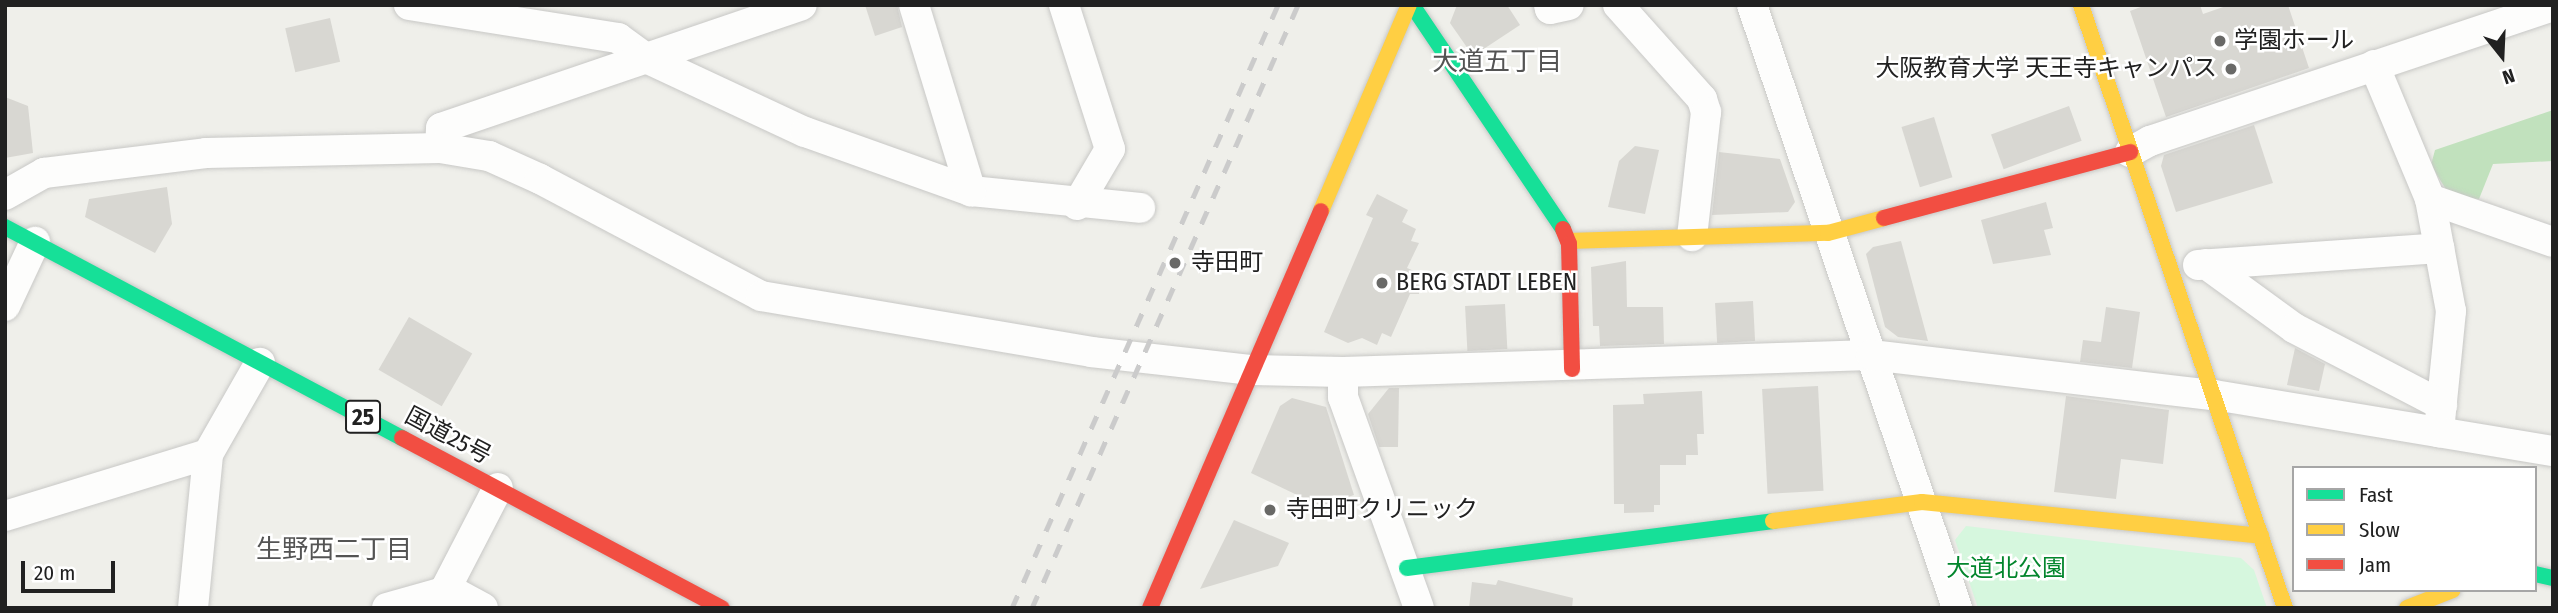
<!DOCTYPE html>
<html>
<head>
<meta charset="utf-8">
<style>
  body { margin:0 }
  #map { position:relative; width:2558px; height:613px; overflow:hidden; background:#efefea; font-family:"Fira Sans Condensed","Noto Sans JP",sans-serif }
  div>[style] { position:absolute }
  .forest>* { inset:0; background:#c1e1bd }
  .park>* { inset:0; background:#d6f7de }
  .building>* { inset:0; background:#d8d7d2; transform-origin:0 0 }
  .roads { filter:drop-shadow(0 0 2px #c8c8c6) drop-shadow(0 0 2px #c8c8c6) }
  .street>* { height:30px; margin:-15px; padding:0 15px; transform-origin:15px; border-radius:15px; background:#fdfdfc }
  .fast>* { height:16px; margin:-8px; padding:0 8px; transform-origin:8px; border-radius:8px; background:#16e098 }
  .slow>* { height:16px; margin:-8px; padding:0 8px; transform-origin:8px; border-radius:8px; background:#ffcf43 }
  .jam>* { height:16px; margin:-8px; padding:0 8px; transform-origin:8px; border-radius:8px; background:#f24e42 }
  .rail>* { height:5px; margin-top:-2.5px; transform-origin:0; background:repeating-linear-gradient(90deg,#cbcbcb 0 14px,transparent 0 28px) }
  .dots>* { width:19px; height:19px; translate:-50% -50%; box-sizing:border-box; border:4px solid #fff; border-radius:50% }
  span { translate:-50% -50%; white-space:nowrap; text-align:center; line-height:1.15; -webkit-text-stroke:5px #fff; paint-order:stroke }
  .shield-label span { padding:2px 5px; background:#fff; border:2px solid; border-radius:5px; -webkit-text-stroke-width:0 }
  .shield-label { font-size:23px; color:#212121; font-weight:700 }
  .poi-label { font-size:24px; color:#212121 }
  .left { translate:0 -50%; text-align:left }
  .right { translate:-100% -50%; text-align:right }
  .street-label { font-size:24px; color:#212121 }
  .park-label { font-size:24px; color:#03862d }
  .neighbourhood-label { font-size:26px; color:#545454 }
  .frame { position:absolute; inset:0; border:7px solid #212121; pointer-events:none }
  .legend { position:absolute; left:2292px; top:466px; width:245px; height:126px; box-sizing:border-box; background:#fff; border:2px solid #a6a6a6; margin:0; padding:9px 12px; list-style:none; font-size:21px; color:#212121 }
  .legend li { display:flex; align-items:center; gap:14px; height:35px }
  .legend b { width:35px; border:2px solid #a6a6a6 }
  .north { position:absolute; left:2467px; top:21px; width:70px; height:70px; -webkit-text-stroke:5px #fff; paint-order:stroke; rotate:162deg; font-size:19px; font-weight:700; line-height:28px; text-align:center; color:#212121 }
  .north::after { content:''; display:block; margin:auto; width:24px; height:32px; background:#212121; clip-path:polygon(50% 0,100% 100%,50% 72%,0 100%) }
  .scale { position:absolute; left:21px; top:561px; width:94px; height:32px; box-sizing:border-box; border:4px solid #212121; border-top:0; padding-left:9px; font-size:21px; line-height:24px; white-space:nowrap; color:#212121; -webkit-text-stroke:5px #fff; paint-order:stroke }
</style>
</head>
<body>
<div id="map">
  <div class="forest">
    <i style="clip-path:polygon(2553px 110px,2553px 161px,2493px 164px,2479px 199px,2450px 196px,2431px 165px,2435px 150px)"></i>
  </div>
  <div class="park">
    <i style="clip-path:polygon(1966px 526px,2241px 558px,2254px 570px,2267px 608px,1978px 608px,1955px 540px)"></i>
  </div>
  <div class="building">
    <i style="clip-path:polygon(865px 5px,897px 5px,902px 27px,875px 36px)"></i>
    <i style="clip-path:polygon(1457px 5px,1507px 5px,1520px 25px,1473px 56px,1450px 23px)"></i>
    <i style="clip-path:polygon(2146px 5px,2200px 5px,2203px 14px,2229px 5px,2288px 5px,2309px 68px,2166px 117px,2130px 11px)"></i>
    <i style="left:330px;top:18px;width:45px;height:46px;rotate:77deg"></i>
    <i style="clip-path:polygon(5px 97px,28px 106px,33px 153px,5px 158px)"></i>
    <i style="left:2069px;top:106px;width:37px;height:83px;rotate:70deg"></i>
    <i style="left:1934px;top:117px;width:63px;height:34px;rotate:73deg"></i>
    <i style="clip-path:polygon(2254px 125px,2273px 183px,2176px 212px,2161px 166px,2164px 155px)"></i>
    <i style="clip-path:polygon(1635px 146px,1659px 150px,1645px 214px,1608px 207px,1619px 161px)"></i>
    <i style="clip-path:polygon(1719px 152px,1780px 159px,1795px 202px,1788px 212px,1712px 215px)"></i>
    <i style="clip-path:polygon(167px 187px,172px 224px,155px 253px,85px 217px,89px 199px)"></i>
    <i style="clip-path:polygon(1377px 194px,1408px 210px,1402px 222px,1416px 229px,1411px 241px,1419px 243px,1407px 268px,1419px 273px,1419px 294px,1410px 294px,1391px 337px,1382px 333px,1377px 345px,1362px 338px,1348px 343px,1324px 332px,1373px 218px,1366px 215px)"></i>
    <i style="clip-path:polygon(2046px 202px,2053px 228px,2044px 230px,2051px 255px,1993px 264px,1981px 220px)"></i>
    <i style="clip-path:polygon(1901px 241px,1928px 341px,1898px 337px,1885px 327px,1866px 254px,1873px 247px)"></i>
    <i style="clip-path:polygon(1626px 261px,1627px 307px,1663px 307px,1664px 344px,1600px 346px,1599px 326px,1593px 326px,1591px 267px)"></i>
    <i style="left:1753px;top:301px;width:40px;height:38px;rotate:87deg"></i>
    <i style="left:1505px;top:304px;width:45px;height:40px;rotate:87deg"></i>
    <i style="clip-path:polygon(2106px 307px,2140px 312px,2132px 368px,2080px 362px,2083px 340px,2101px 342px)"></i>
    <i style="left:409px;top:317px;width:73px;height:61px;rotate:30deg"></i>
    <i style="clip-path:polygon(2295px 348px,2325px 364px,2319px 391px,2287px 385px)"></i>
    <i style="left:1818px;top:386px;width:105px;height:56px;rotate:87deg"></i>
    <i style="clip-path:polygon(1389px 388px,1399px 388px,1398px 447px,1379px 447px,1368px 414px)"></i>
    <i style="clip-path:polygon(1702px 391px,1704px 434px,1697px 434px,1698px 455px,1686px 455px,1686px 465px,1660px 465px,1660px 505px,1654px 505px,1654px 512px,1624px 513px,1624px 504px,1614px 504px,1613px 405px,1644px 404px,1643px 394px)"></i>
    <i style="clip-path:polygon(2066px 396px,2169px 410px,2163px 464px,2121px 459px,2116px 499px,2054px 492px)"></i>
    <i style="clip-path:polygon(1292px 398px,1326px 407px,1354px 495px,1320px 506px,1251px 473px,1280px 406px)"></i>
    <i style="clip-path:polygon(1234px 520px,1289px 543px,1278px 566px,1200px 589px)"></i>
    <i style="clip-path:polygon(1498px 580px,1573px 598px,1572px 608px,1469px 608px,1472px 582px,1496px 585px)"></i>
  </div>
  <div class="roads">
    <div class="street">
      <i style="left:409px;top:5px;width:212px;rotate:9deg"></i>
      <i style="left:618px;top:38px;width:34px;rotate:36deg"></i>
      <i style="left:646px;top:58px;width:175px;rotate:25deg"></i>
      <i style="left:805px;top:132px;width:176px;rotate:19.6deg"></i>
      <i style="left:971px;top:191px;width:170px;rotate:5.7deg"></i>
      <i style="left:914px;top:5px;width:195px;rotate:73deg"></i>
      <i style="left:1064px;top:5px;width:151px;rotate:72.3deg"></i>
      <i style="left:1110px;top:149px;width:65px;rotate:120.5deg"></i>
      <i style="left:1549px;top:5px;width:4px;rotate:76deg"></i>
      <i style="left:1550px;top:9px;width:19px;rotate:-12deg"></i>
      <i style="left:1618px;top:5px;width:126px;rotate:48.2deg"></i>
      <i style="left:1702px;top:99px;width:14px;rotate:73deg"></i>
      <i style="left:1706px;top:112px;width:125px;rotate:96.4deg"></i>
      <i style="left:1752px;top:5px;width:637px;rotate:71.22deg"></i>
      <i style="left:2374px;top:65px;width:145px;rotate:67.3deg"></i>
      <i style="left:2430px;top:199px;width:114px;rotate:79.4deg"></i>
      <i style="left:2451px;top:311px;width:122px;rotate:95.7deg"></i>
      <i style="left:440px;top:148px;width:20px;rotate:-87deg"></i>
      <i style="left:441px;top:128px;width:381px;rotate:-18.8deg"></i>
      <i style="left:2130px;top:152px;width:23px;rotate:-29deg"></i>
      <i style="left:2150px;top:141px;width:425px;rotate:-18.5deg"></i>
      <i style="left:5px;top:195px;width:45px;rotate:-29.4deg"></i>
      <i style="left:44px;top:173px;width:163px;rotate:-7deg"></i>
      <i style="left:206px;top:153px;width:234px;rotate:-1.2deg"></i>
      <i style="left:440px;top:148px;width:50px;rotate:9.3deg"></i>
      <i style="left:489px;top:156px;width:56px;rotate:24.3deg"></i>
      <i style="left:540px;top:179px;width:250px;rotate:27.9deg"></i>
      <i style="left:761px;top:296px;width:335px;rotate:9.6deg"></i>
      <i style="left:1091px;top:352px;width:162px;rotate:6.4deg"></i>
      <i style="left:1252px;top:370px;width:91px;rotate:1.3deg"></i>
      <i style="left:1343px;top:372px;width:528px;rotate:-1.84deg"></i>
      <i style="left:1871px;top:355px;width:345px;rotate:6.7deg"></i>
      <i style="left:2214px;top:395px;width:344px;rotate:9.4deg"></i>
      <i style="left:2430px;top:199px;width:130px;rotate:19.3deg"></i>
      <i style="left:2206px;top:264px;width:109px;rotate:36deg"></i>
      <i style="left:2294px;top:328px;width:167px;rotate:27.5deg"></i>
      <i style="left:2198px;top:265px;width:242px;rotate:-4deg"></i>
      <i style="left:5px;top:306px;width:71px;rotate:-64.9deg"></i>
      <i style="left:1343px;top:372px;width:25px;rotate:90deg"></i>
      <i style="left:1343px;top:397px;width:224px;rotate:70.2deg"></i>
      <i style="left:5px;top:516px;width:212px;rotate:-17deg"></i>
      <i style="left:446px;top:588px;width:42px;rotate:28.4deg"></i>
      <i style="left:193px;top:608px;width:155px;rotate:-84.4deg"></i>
      <i style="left:208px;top:454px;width:105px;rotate:-60.3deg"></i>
      <i style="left:387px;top:608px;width:59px;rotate:-15.7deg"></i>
      <i style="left:444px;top:592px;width:117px;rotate:-62.6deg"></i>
    </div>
    <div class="fast">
      <i style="left:1412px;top:5px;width:270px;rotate:56deg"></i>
      <i style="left:5px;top:227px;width:450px;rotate:28deg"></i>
      <i style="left:1407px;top:568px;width:369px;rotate:-7.3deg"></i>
      <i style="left:2535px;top:574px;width:18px;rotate:13deg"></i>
    </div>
    <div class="slow">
      <i style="left:2081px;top:5px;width:637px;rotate:71.31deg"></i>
      <i style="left:1321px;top:211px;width:224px;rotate:-66.9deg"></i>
      <i style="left:1568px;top:241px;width:260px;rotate:-1.8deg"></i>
      <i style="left:1828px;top:233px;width:58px;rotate:-15deg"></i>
      <i style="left:1773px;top:521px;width:150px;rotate:-7.3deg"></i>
      <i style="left:1922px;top:502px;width:341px;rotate:5.7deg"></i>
      <i style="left:2407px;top:608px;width:49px;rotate:-21.4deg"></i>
    </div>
    <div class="jam">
      <i style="left:1884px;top:218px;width:255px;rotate:-15deg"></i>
      <i style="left:1563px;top:229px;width:16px;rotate:68deg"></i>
      <i style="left:1569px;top:244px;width:125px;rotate:88.6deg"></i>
      <i style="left:402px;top:438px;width:362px;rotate:28deg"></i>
      <i style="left:1150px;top:608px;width:432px;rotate:-66.7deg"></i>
    </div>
  </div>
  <div class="rail">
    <i style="left:1012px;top:608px;width:659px;rotate:-66.2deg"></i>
    <i style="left:1032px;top:608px;width:659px;rotate:-66.2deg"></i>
  </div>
  <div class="dots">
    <i style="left:2220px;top:41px;background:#696967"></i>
    <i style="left:2231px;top:69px;background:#696967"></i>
    <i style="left:1175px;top:263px;background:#696967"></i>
    <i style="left:1382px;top:283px;background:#696967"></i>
    <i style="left:1270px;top:510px;background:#696967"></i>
  </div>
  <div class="shield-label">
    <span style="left:363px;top:417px">25</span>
  </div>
  <div class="poi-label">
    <span class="left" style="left:2234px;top:41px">学園ホール</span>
    <span class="right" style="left:2217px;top:69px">大阪教育大学 天王寺キャンパス</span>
    <span class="left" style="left:1191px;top:263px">寺田町</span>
    <span class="left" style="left:1396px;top:283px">BERG STADT LEBEN</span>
    <span class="left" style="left:1286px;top:510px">寺田町クリニック</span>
  </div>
  <div class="street-label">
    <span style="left:448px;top:436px;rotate:28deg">国道25号</span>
  </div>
  <div class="park-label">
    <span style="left:2006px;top:569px">大道北公園</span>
  </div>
  <div class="neighbourhood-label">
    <span style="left:1497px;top:62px">大道五丁目</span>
    <span style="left:334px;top:550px">生野西二丁目</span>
  </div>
  <div class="frame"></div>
  <ul class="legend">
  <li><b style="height:9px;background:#16e098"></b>Fast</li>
  <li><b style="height:9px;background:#ffcf43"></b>Slow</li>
  <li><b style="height:9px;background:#f24e42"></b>Jam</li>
  </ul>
  <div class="north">N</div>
  <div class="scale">20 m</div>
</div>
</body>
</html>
